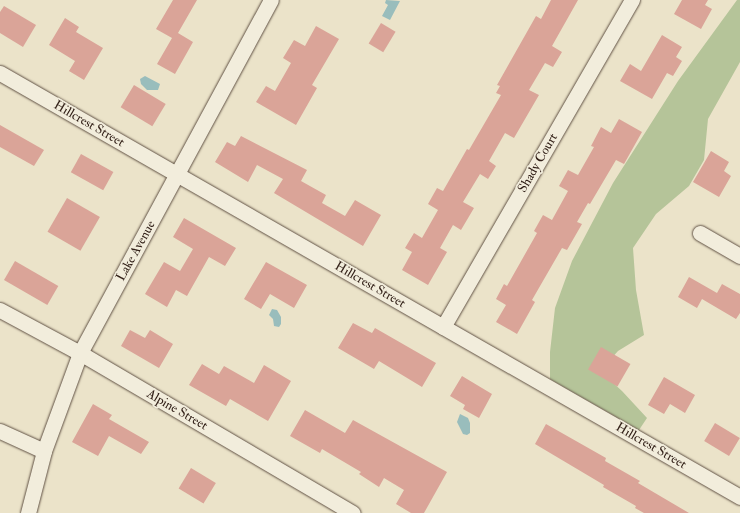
<!DOCTYPE html>
<html>
<head>
<meta charset="utf-8">
<style>
  body { margin:0 }
  #map { position:relative; width:740px; height:513px; overflow:hidden; background:#ebe3c9; font-family:"IM FELL Double Pica",serif }
  div>[style] { position:absolute }
  .green>* { inset:0; background:#b5c499 }
  .water>* { inset:0; background:#99bdbc }
  .building>* { inset:0; background:#daa498; transform-origin:0 0 }
  .roads { filter:drop-shadow(0 0 1px #605144) drop-shadow(0 0 1px #605144) }
  .minor>* { height:15px; margin:-7.5px; padding:0 7.5px; transform-origin:7.5px; border-radius:7.5px; background:#f2eddc }
  span { translate:-50% -50%; white-space:nowrap; text-align:center; line-height:1.15; -webkit-text-stroke:3.5px #f2eddc; paint-order:stroke }
  .street-label { font-size:13px; color:#322018 }
</style>
</head>
<body>
<div id="map">
  <div class="green">
    <i style="clip-path:polygon(737px 0,740px 0,740px 62px,708px 119px,704px 160px,689px 186px,656px 214px,633px 248px,636px 290px,644px 335px,618px 351px,600px 371px,622px 391px,647px 418px,639px 430px,550px 379px,550px 352px,555px 308px,572px 261px,613px 183px,678px 81px)"></i>
  </div>
  <div class="water">
    <i style="clip-path:polygon(386px 0,400px 1px,390px 20px,382px 16px,388px 5px,385px 3px)"></i>
    <i style="clip-path:polygon(145px 76px,160px 84px,158px 90px,147px 90px,141px 84px,140px 79px)"></i>
    <i style="clip-path:polygon(272px 309px,277px 310px,281px 317px,281px 324px,279px 327px,274px 326px,273px 319px,269px 315px)"></i>
    <i style="clip-path:polygon(460px 414px,468px 418px,470px 423px,470px 433px,467px 435px,463px 434px,457px 422px)"></i>
  </div>
  <div class="building">
    <i style="clip-path:polygon(173px 0,197px 0,178px 33px,193px 42px,175px 74px,157px 64px,172px 38px,156px 29px)"></i>
    <i style="clip-path:polygon(551px 0,578px 0,552px 46px,562px 52px,553px 67px,545px 63px,529px 90px,539px 95px,514px 138px,505px 133px,489px 161px,496px 166px,488px 179px,480px 174px,463px 202px,474px 208px,461px 230px,453px 225px,440px 248px,447px 252px,428px 285px,402px 270px,412px 252px,405px 248px,414px 233px,422px 238px,438px 210px,428px 204px,437px 188px,443px 191px,467px 149px,469px 150px,501px 95px,496px 93px,500px 86px,497px 85px,536px 16px,541px 19px)"></i>
    <i style="clip-path:polygon(682px 0,708px 0,705px 5px,712px 9px,701px 29px,674px 14px)"></i>
    <i style="clip-path:polygon(4px 6px,36px 25px,23px 47px,0 33px,0 12px)"></i>
    <i style="clip-path:polygon(65px 18px,79px 27px,76px 32px,103px 48px,84px 80px,69px 71px,75px 61px,49px 45px)"></i>
    <i style="left:381px;top:23px;width:17px;height:24px;rotate:31deg"></i>
    <i style="clip-path:polygon(316px 26px,339px 39px,312px 85px,317px 88px,296px 125px,256px 102px,266px 86px,275px 91px,291px 63px,283px 58px,294px 40px,305px 46px)"></i>
    <i style="clip-path:polygon(662px 35px,682px 47px,676px 57px,682px 61px,673px 76px,667px 73px,652px 99px,620px 81px,630px 64px,641px 71px)"></i>
    <i style="left:134px;top:85px;width:37px;height:26px;rotate:31deg"></i>
    <i style="clip-path:polygon(619px 119px,642px 132px,624px 164px,616px 160px,590px 204px,588px 203px,577px 222px,582px 224px,567px 250px,562px 248px,532px 300px,535px 302px,517px 334px,496px 322px,506px 305px,496px 299px,504px 284px,507px 286px,537px 233px,534px 231px,543px 215px,552px 220px,568px 191px,559px 186px,568px 170px,578px 175px,594px 147px,591px 146px,601px 127px,611px 133px)"></i>
    <i style="clip-path:polygon(0 125px,44px 150px,34px 166px,0 147px)"></i>
    <i style="clip-path:polygon(241px 136px,307px 170px,301px 181px,326px 195px,322px 203px,345px 216px,355px 200px,381px 215px,363px 246px,274px 193px,283px 179px,257px 165px,248px 182px,215px 162px,227px 142px,235px 146px)"></i>
    <i style="clip-path:polygon(711px 151px,729px 162px,724px 171px,731px 176px,719px 197px,693px 182px)"></i>
    <i style="left:81px;top:154px;width:37px;height:21px;rotate:29deg"></i>
    <i style="left:67px;top:198px;width:38px;height:39px;rotate:30deg"></i>
    <i style="clip-path:polygon(184px 218px,236px 248px,225px 266px,209px 257px,187px 296px,176px 290px,167px 307px,145px 294px,164px 262px,180px 271px,193px 249px,173px 237px)"></i>
    <i style="left:15px;top:261px;width:50px;height:22px;rotate:30deg"></i>
    <i style="clip-path:polygon(266px 262px,307px 285px,294px 308px,270px 294px,261px 309px,244px 299px)"></i>
    <i style="clip-path:polygon(689px 277px,717px 293px,722px 284px,740px 294px,740px 313px,736px 319px,702px 299px,697px 308px,678px 297px)"></i>
    <i style="clip-path:polygon(353px 323px,372px 333px,375px 328px,436px 363px,422px 387px,379px 361px,374px 369px,338px 348px)"></i>
    <i style="clip-path:polygon(130px 330px,145px 338px,150px 330px,173px 344px,159px 368px,121px 346px)"></i>
    <i style="left:601px;top:347px;width:34px;height:26px;rotate:30deg"></i>
    <i style="clip-path:polygon(202px 364px,219px 374px,224px 366px,254px 383px,264px 365px,291px 381px,268px 421px,230px 399px,226px 406px,189px 385px)"></i>
    <i style="clip-path:polygon(462px 376px,492px 394px,479px 418px,463px 409px,465px 405px,450px 396px)"></i>
    <i style="clip-path:polygon(664px 377px,695px 395px,685px 413px,670px 404px,664px 414px,648px 405px)"></i>
    <i style="clip-path:polygon(93px 404px,112px 415px,109px 419px,149px 442px,141px 454px,109px 436px,98px 456px,72px 442px)"></i>
    <i style="clip-path:polygon(305px 410px,345px 433px,353px 420px,447px 472px,424px 513px,411px 513px,396px 504px,404px 490px,384px 478px,379px 487px,359px 474px,361px 472px,322px 449px,320px 453px,290px 436px)"></i>
    <i style="left:715px;top:423px;width:29px;height:21px;rotate:31deg"></i>
    <i style="clip-path:polygon(546px 424px,606px 458px,605px 461px,640px 481px,638px 483px,689px 513px,644px 513px,635px 508px,636px 506px,603px 487px,604px 485px,535px 444px)"></i>
    <i style="left:191px;top:468px;width:29px;height:24px;rotate:31deg"></i>
  </div>
  <div class="roads">
    <div class="minor">
      <i style="left:0;top:73px;width:853px;rotate:29.81deg"></i>
      <i style="left:700px;top:233px;width:46px;rotate:29.9deg"></i>
      <i style="left:0;top:310px;width:91px;rotate:28.3deg"></i>
      <i style="left:80px;top:353px;width:316px;rotate:30.4deg"></i>
      <i style="left:443px;top:327px;width:378px;rotate:-60deg"></i>
      <i style="left:0;top:431px;width:48px;rotate:24.4deg"></i>
      <i style="left:28px;top:513px;width:64px;rotate:-75.5deg"></i>
      <i style="left:44px;top:451px;width:104px;rotate:-69.8deg"></i>
      <i style="left:80px;top:353px;width:401px;rotate:-61.6deg"></i>
    </div>
  </div>
  <div class="street-label">
    <span style="left:89px;top:124px;rotate:30deg">Hillcrest Street</span>
    <span style="left:538px;top:163px;rotate:-60deg">Shady Court</span>
    <span style="left:136px;top:251px;rotate:-61deg">Lake Avenue</span>
    <span style="left:370px;top:285px;rotate:30deg">Hillcrest Street</span>
    <span style="left:177px;top:410px;rotate:30deg">Alpine Street</span>
    <span style="left:651px;top:446px;rotate:30deg">Hillcrest Street</span>
  </div>
</div>
</body>
</html>
